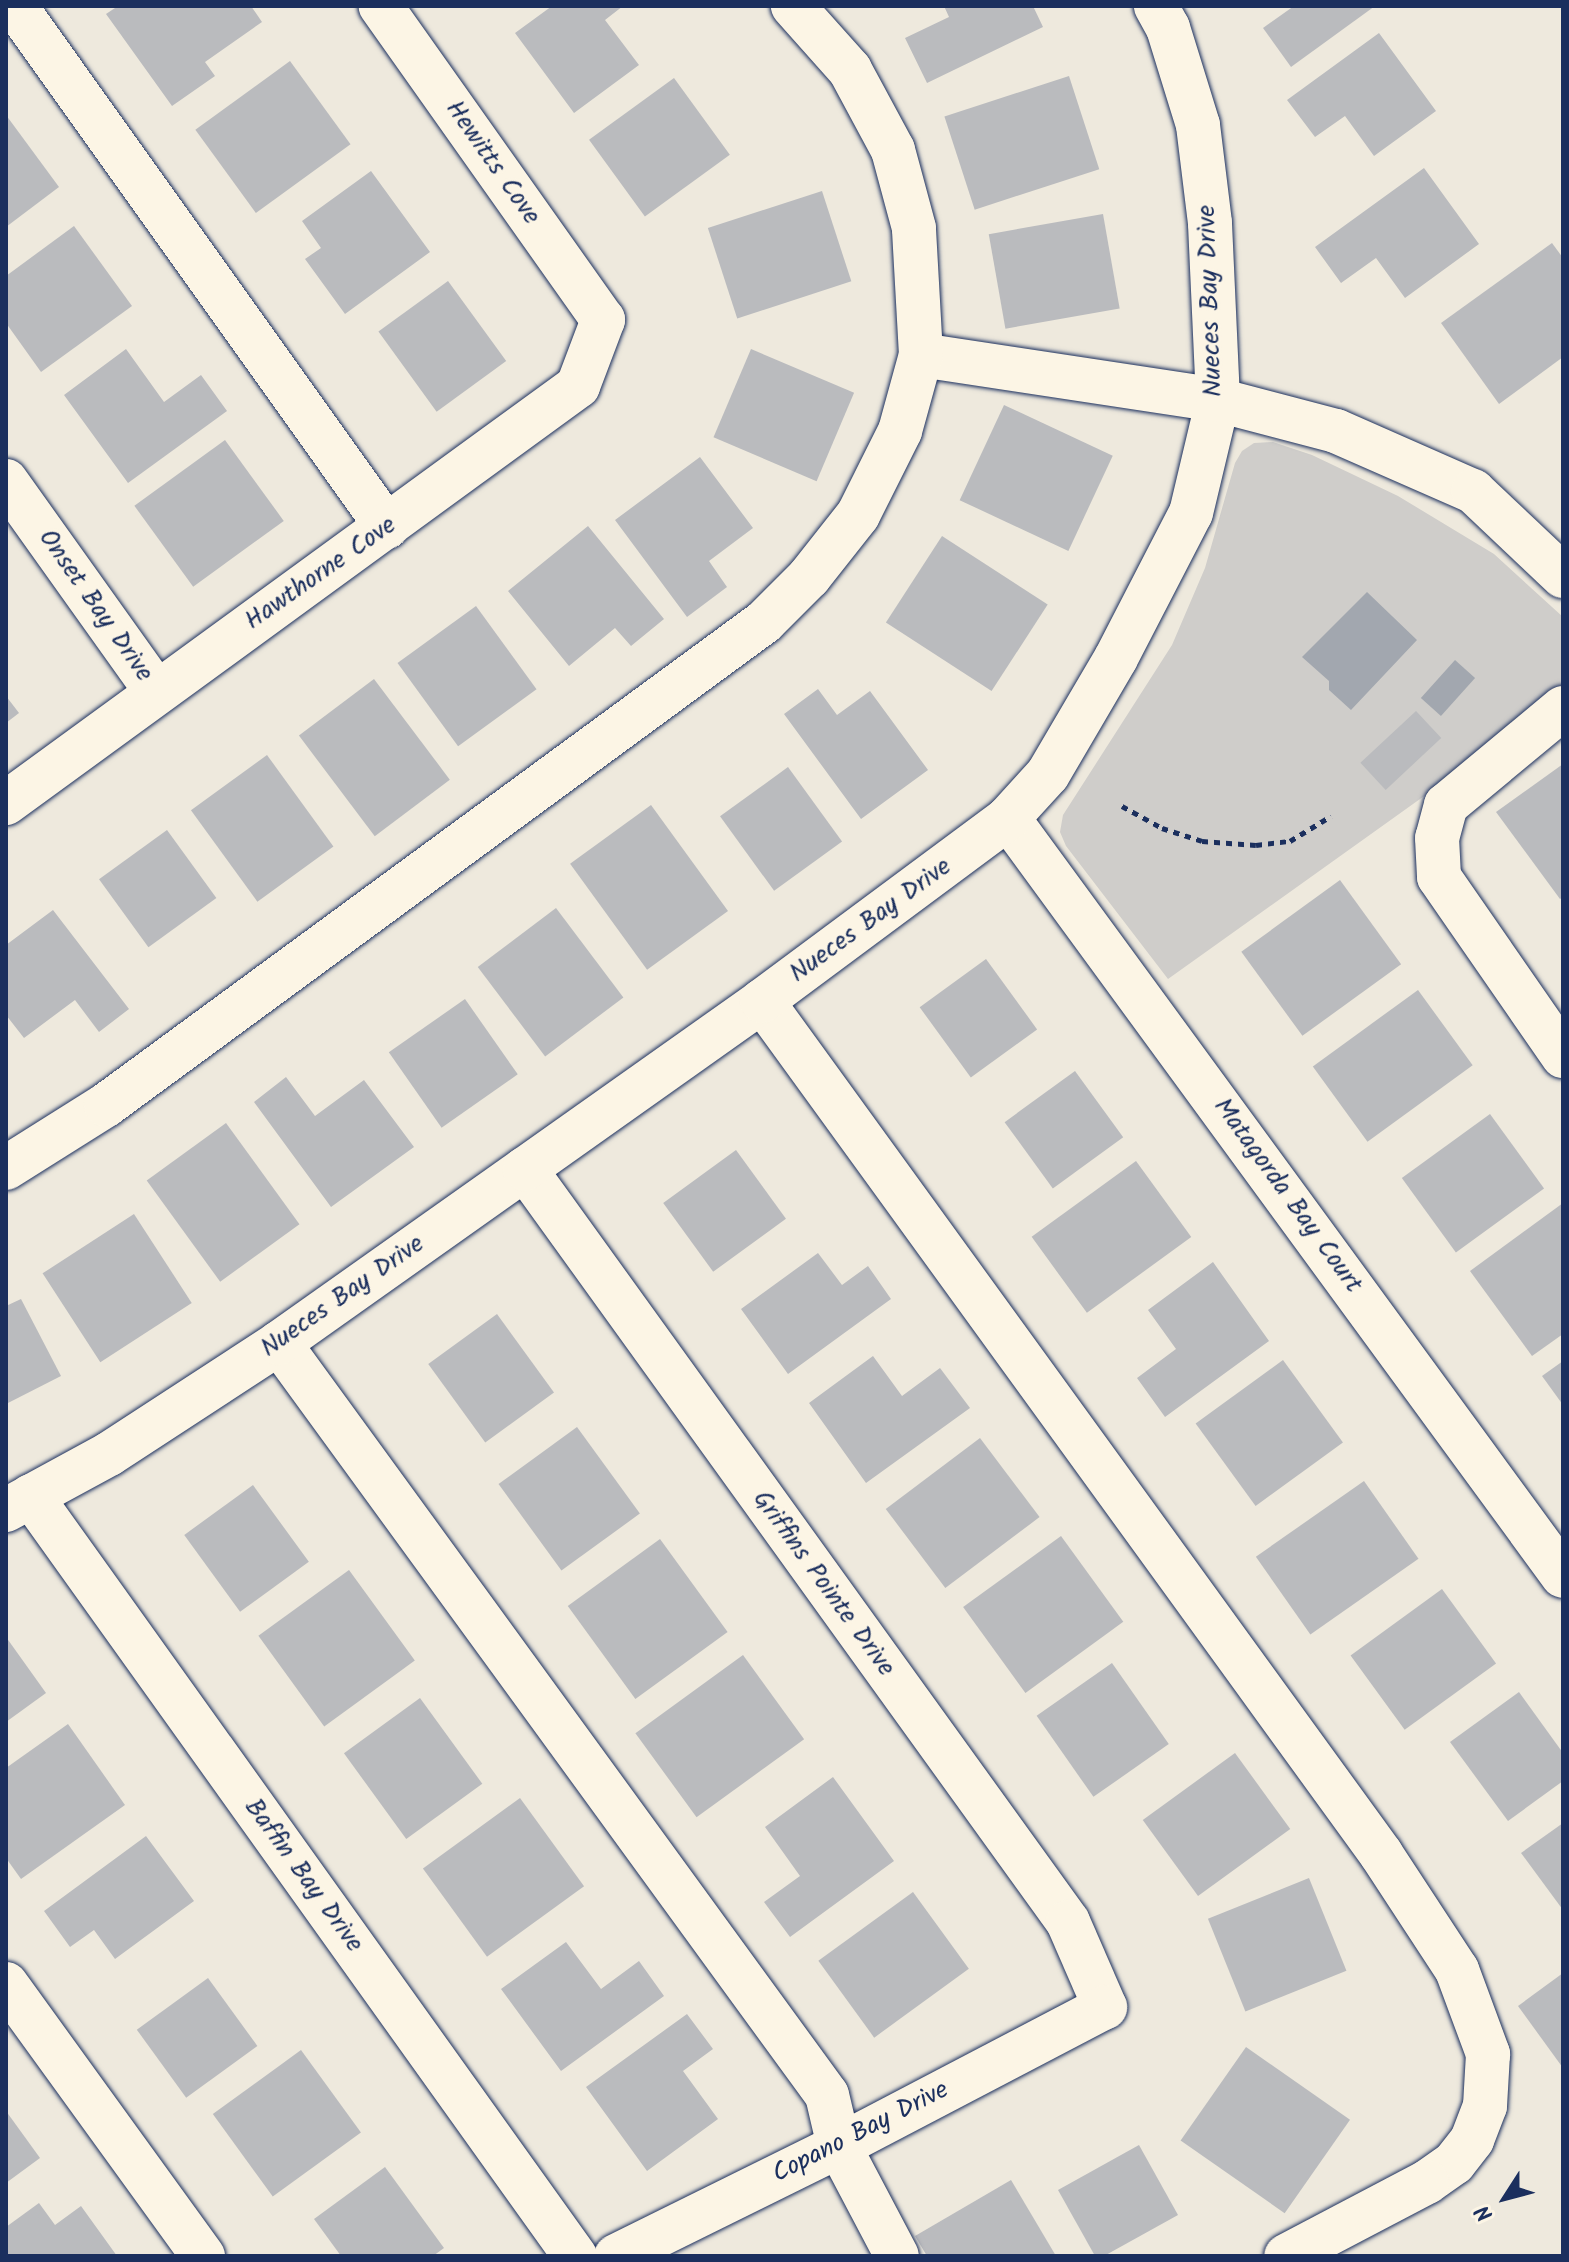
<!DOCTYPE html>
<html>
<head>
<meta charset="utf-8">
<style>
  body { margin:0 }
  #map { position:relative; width:1569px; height:2262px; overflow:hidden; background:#eee9dd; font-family:Kalam,sans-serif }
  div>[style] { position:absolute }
  .green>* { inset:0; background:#cfcdca }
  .water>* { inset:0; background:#a2a7af; transform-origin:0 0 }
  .building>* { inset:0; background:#babbbe; transform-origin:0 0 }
  .path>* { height:5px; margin-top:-2.5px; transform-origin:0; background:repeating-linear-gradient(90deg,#1b2f5e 0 6px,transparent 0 12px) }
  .roads { filter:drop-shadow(0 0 2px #1b2f5e) drop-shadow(0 0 2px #1b2f5e) }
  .minor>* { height:44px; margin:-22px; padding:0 22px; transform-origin:22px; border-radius:22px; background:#fcf5e5 }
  span { translate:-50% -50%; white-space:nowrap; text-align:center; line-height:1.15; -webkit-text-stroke:6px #fcf5e5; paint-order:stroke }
  .street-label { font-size:26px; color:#1b2f5e }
  .frame { position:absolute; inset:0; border:8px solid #1b2f5e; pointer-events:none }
  .north { position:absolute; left:1465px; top:2158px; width:80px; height:80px; -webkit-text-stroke:6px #fcf5e5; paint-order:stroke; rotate:234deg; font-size:22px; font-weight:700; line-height:32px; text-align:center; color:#1b2f5e }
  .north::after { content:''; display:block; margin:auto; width:28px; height:36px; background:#1b2f5e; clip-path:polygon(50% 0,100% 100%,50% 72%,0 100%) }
</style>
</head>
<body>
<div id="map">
  <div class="green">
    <i style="clip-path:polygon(1273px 442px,1312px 455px,1398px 496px,1494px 554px,1563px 617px,1563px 683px,1448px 779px,1168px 979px,1066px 846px,1060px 832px,1063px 815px,1172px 645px,1205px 568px,1235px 463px,1242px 451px,1254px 443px)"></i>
  </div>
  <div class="water">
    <i style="clip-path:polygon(1367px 592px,1417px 640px,1351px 710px,1329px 690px,1329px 681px,1302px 657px)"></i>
    <i style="left:1455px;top:660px;width:27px;height:51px;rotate:42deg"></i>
  </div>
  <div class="building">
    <i style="clip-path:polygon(118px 6px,251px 6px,262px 22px,205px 62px,215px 76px,172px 106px,106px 14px)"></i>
    <i style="clip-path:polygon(552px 6px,623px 6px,605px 20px,639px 65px,574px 113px,515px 33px)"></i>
    <i style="clip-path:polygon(944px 6px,1033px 6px,1043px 27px,927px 83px,905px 38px,949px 17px)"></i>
    <i style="clip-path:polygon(1294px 6px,1375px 6px,1291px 67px,1263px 28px)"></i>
    <i style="clip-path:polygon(1379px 33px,1436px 111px,1374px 156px,1345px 116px,1315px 137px,1287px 100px)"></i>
    <i style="left:290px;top:61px;width:103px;height:117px;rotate:54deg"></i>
    <i style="left:1069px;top:76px;width:98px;height:131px;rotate:72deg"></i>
    <i style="left:674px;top:78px;width:95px;height:105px;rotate:54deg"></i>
    <i style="clip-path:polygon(6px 115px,59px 187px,6px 227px)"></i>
    <i style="clip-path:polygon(1424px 168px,1479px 244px,1405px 298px,1376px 258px,1341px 283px,1315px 247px)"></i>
    <i style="clip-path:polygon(371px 171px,430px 252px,345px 314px,305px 259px,321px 248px,302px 221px)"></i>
    <i style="left:822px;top:191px;width:95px;height:120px;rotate:72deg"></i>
    <i style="left:1103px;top:214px;width:96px;height:116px;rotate:80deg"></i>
    <i style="clip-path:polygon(74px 226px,132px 306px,41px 372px,6px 323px,6px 276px)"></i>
    <i style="clip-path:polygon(1552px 243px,1563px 258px,1563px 357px,1499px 404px,1441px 323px)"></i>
    <i style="left:448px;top:281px;width:99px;height:86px;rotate:54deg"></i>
    <i style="clip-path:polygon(126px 349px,164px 402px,201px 375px,227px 411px,128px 483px,64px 395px)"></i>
    <i style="left:751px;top:349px;width:112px;height:96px;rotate:23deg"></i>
    <i style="left:1004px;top:405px;width:120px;height:105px;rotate:25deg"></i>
    <i style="left:225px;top:440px;width:100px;height:112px;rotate:54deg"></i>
    <i style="clip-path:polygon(700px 457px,753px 528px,709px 561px,727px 587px,687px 617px,615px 520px)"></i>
    <i style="clip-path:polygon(588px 526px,664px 619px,631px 646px,615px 628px,569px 666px,508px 591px)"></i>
    <i style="left:942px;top:536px;width:126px;height:103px;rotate:33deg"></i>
    <i style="left:476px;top:606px;width:103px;height:97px;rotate:54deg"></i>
    <i style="left:374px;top:679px;width:126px;height:94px;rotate:53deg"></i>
    <i style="clip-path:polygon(818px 689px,837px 715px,870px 691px,928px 770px,861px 819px,784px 714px)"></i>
    <i style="clip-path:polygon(6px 696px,19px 713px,6px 723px)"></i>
    <i style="left:1416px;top:711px;width:37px;height:76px;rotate:47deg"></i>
    <i style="left:267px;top:755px;width:113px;height:94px;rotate:54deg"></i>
    <i style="clip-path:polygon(1563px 764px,1563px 897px,1560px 899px,1496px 812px)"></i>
    <i style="left:788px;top:767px;width:92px;height:84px;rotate:54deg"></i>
    <i style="left:651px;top:805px;width:131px;height:100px;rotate:54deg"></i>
    <i style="left:167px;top:830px;width:84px;height:84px;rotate:54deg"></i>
    <i style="left:1340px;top:880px;width:104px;height:122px;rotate:54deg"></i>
    <i style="left:556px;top:908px;width:112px;height:98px;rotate:53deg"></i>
    <i style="clip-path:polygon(53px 910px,129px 1009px,99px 1032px,75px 1000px,24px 1038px,6px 1015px,6px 945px)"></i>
    <i style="left:986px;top:959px;width:87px;height:82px;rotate:54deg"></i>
    <i style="left:1418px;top:990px;width:93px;height:130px;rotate:54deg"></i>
    <i style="left:465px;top:999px;width:92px;height:93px;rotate:55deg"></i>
    <i style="left:1075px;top:1071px;width:82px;height:87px;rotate:54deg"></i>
    <i style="clip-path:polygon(286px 1077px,315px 1116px,364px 1080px,414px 1147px,331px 1207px,254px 1102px)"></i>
    <i style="left:1490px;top:1114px;width:92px;height:109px;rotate:54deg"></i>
    <i style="left:226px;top:1123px;width:125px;height:98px;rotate:54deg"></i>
    <i style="left:736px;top:1150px;width:85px;height:90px;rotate:54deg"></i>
    <i style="left:1136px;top:1161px;width:94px;height:129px;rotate:54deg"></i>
    <i style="clip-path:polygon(1563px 1203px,1563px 1334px,1532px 1356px,1470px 1271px)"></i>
    <i style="left:134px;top:1214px;width:106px;height:109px;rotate:57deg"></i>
    <i style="clip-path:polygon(818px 1253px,842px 1285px,868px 1266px,891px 1299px,788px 1374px,741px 1309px)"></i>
    <i style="clip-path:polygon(1213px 1262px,1269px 1341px,1165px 1417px,1137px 1378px,1176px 1349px,1148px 1310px)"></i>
    <i style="clip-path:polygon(21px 1299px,61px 1376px,6px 1404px,6px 1306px)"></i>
    <i style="left:497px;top:1314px;width:97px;height:85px;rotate:54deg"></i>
    <i style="clip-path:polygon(873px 1356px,902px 1396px,940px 1368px,970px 1408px,866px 1483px,809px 1403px)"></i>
    <i style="left:1283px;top:1360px;width:102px;height:108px;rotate:54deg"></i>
    <i style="clip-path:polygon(1563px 1361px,1563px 1405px,1542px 1376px)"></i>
    <i style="left:577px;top:1427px;width:107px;height:97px;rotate:54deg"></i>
    <i style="left:980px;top:1438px;width:99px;height:118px;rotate:53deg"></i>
    <i style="left:1364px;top:1481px;width:95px;height:132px;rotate:55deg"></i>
    <i style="left:253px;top:1485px;width:95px;height:85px;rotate:54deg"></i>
    <i style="left:1061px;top:1536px;width:106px;height:121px;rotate:54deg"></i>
    <i style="left:660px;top:1539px;width:115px;height:114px;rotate:54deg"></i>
    <i style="left:349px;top:1570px;width:112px;height:112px;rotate:54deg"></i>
    <i style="left:1442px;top:1589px;width:92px;height:113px;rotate:54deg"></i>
    <i style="clip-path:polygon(6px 1637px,46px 1693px,6px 1722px)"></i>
    <i style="left:743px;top:1655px;width:104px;height:133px;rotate:54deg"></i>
    <i style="left:1112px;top:1663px;width:99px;height:92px;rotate:55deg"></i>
    <i style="clip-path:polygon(1519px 1692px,1563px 1753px,1563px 1781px,1508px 1821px,1450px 1742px)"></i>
    <i style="left:420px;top:1698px;width:106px;height:94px;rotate:54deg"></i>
    <i style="clip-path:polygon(68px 1724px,125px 1805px,21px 1879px,6px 1858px,6px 1768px)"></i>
    <i style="left:1235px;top:1753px;width:94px;height:114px;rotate:54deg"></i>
    <i style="clip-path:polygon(833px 1777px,894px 1861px,790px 1937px,764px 1902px,800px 1876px,765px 1827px)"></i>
    <i style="left:520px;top:1798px;width:109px;height:120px;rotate:54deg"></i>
    <i style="clip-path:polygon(1563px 1823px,1563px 1910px,1521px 1853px)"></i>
    <i style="clip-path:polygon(146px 1836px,194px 1901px,115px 1959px,94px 1930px,70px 1947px,44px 1911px)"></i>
    <i style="left:1309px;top:1878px;width:100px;height:109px;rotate:68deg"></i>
    <i style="left:913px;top:1892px;width:95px;height:117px;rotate:54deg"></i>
    <i style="clip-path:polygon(566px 1942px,601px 1989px,639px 1961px,664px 1996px,561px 2071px,501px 1989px)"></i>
    <i style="clip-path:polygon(1563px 1973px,1563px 2068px,1518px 2006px)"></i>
    <i style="left:208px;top:1978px;width:84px;height:88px;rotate:54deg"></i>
    <i style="clip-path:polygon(687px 2014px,713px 2049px,683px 2071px,718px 2119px,647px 2171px,586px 2087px)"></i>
    <i style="left:1246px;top:2047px;width:127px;height:114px;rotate:35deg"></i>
    <i style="left:301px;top:2050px;width:102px;height:109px;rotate:54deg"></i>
    <i style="clip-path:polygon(6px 2111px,40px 2158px,6px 2183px)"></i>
    <i style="clip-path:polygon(1139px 2145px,1178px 2215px,1104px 2256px,1095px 2256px,1058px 2190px)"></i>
    <i style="clip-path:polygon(385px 2167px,444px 2248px,433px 2256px,341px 2256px,314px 2219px)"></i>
    <i style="clip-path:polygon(1011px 2180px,1056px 2256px,927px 2256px,915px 2236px)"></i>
    <i style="clip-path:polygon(39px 2203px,55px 2225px,81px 2206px,117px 2256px,6px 2256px,6px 2227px)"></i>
  </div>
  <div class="path">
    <i style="left:1122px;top:806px;width:46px;rotate:28.8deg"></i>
    <i style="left:1162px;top:828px;width:42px;rotate:18deg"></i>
    <i style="left:1202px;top:841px;width:54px;rotate:4.2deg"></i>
    <i style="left:1256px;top:845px;width:34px;rotate:-7deg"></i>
    <i style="left:1290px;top:841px;width:48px;rotate:-31.4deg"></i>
  </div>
  <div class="roads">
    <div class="minor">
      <i style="left:15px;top:6px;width:640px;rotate:54.47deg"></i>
      <i style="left:921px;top:355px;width:300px;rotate:8.6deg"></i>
      <i style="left:1218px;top:400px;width:122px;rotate:14.7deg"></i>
      <i style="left:1336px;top:431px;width:150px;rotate:23.7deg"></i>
      <i style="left:1473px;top:491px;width:124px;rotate:43.4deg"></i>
      <i style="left:6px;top:481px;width:258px;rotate:54.5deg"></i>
      <i style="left:1563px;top:708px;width:152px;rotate:140.3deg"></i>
      <i style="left:1446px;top:805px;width:34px;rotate:105deg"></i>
      <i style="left:1437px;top:838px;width:39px;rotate:87deg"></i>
      <i style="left:1439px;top:877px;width:218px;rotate:55.3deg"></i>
      <i style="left:6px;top:803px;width:708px;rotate:-36.09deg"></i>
      <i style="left:578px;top:386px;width:71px;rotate:-69.3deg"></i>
      <i style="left:603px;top:320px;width:385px;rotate:-125.3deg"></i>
      <i style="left:1008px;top:818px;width:939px;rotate:53.79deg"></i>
      <i style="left:762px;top:1001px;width:1054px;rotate:54.03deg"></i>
      <i style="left:1381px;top:1854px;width:139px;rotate:56.8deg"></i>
      <i style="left:1457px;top:1970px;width:90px;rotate:69.7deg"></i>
      <i style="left:1488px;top:2054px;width:52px;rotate:93.3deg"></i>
      <i style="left:1485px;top:2106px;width:36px;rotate:111deg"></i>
      <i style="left:1472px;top:2140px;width:29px;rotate:128deg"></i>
      <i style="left:1454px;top:2163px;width:33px;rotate:145deg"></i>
      <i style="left:1427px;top:2182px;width:159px;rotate:152.3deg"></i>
      <i style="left:6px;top:1168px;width:118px;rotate:-32.2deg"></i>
      <i style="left:106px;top:1105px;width:816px;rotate:-36.28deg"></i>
      <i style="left:764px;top:622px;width:64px;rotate:-45deg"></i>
      <i style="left:809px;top:577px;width:79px;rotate:-51.7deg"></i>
      <i style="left:858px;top:515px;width:94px;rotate:-63.4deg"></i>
      <i style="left:900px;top:431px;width:79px;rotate:-74.6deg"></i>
      <i style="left:921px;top:355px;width:127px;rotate:-93.2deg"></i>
      <i style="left:914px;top:228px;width:81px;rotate:-105.1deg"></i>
      <i style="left:893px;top:150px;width:91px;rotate:-118.3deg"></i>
      <i style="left:850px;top:70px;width:86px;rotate:-131.7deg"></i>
      <i style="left:525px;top:1169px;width:928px;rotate:54.2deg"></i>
      <i style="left:1068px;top:1922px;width:93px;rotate:66.5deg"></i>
      <i style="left:1105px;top:2007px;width:300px;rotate:152.4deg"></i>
      <i style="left:839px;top:2146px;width:249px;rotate:153.7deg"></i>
      <i style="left:279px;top:1343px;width:930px;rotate:53.92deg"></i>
      <i style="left:827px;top:2095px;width:52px;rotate:76.8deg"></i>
      <i style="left:839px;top:2146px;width:124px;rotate:62.2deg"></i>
      <i style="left:31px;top:1496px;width:935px;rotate:54.41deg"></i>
      <i style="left:6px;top:1510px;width:117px;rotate:-28.5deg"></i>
      <i style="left:109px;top:1454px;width:203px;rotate:-33.1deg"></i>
      <i style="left:279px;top:1343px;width:301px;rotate:-35.3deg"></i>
      <i style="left:525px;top:1169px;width:291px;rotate:-35.3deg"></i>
      <i style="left:762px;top:1001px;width:307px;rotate:-36.6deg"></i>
      <i style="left:1008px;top:818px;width:59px;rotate:-47.7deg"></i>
      <i style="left:1048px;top:774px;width:134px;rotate:-59.6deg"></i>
      <i style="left:1116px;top:658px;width:163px;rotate:-62.7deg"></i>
      <i style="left:1191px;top:513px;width:116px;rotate:-76.6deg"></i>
      <i style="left:1218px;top:400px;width:177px;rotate:-92.6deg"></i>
      <i style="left:1210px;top:223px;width:99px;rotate:-97deg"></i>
      <i style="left:1198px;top:125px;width:102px;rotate:-107.2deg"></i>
      <i style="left:1168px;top:28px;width:25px;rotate:-119deg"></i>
      <i style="left:6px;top:1984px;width:336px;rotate:54.1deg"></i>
    </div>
  </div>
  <div class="street-label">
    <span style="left:492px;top:163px;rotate:55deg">Hewitts Cove</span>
    <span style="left:1211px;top:301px;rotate:-92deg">Nueces Bay Drive</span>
    <span style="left:321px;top:574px;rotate:-35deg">Hawthorne Cove</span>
    <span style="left:95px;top:606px;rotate:55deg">Onset Bay Drive</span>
    <span style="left:871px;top:921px;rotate:-36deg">Nueces Bay Drive</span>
    <span style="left:1287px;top:1196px;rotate:54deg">Matagorda Bay Court</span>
    <span style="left:343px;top:1297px;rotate:-35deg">Nueces Bay Drive</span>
    <span style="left:823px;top:1584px;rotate:54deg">Griffins Pointe Drive</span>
    <span style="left:303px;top:1876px;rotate:54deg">Baffin Bay Drive</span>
    <span style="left:861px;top:2133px;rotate:-27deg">Copano Bay Drive</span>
  </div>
  <div class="frame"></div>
  <div class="north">N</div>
</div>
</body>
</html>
